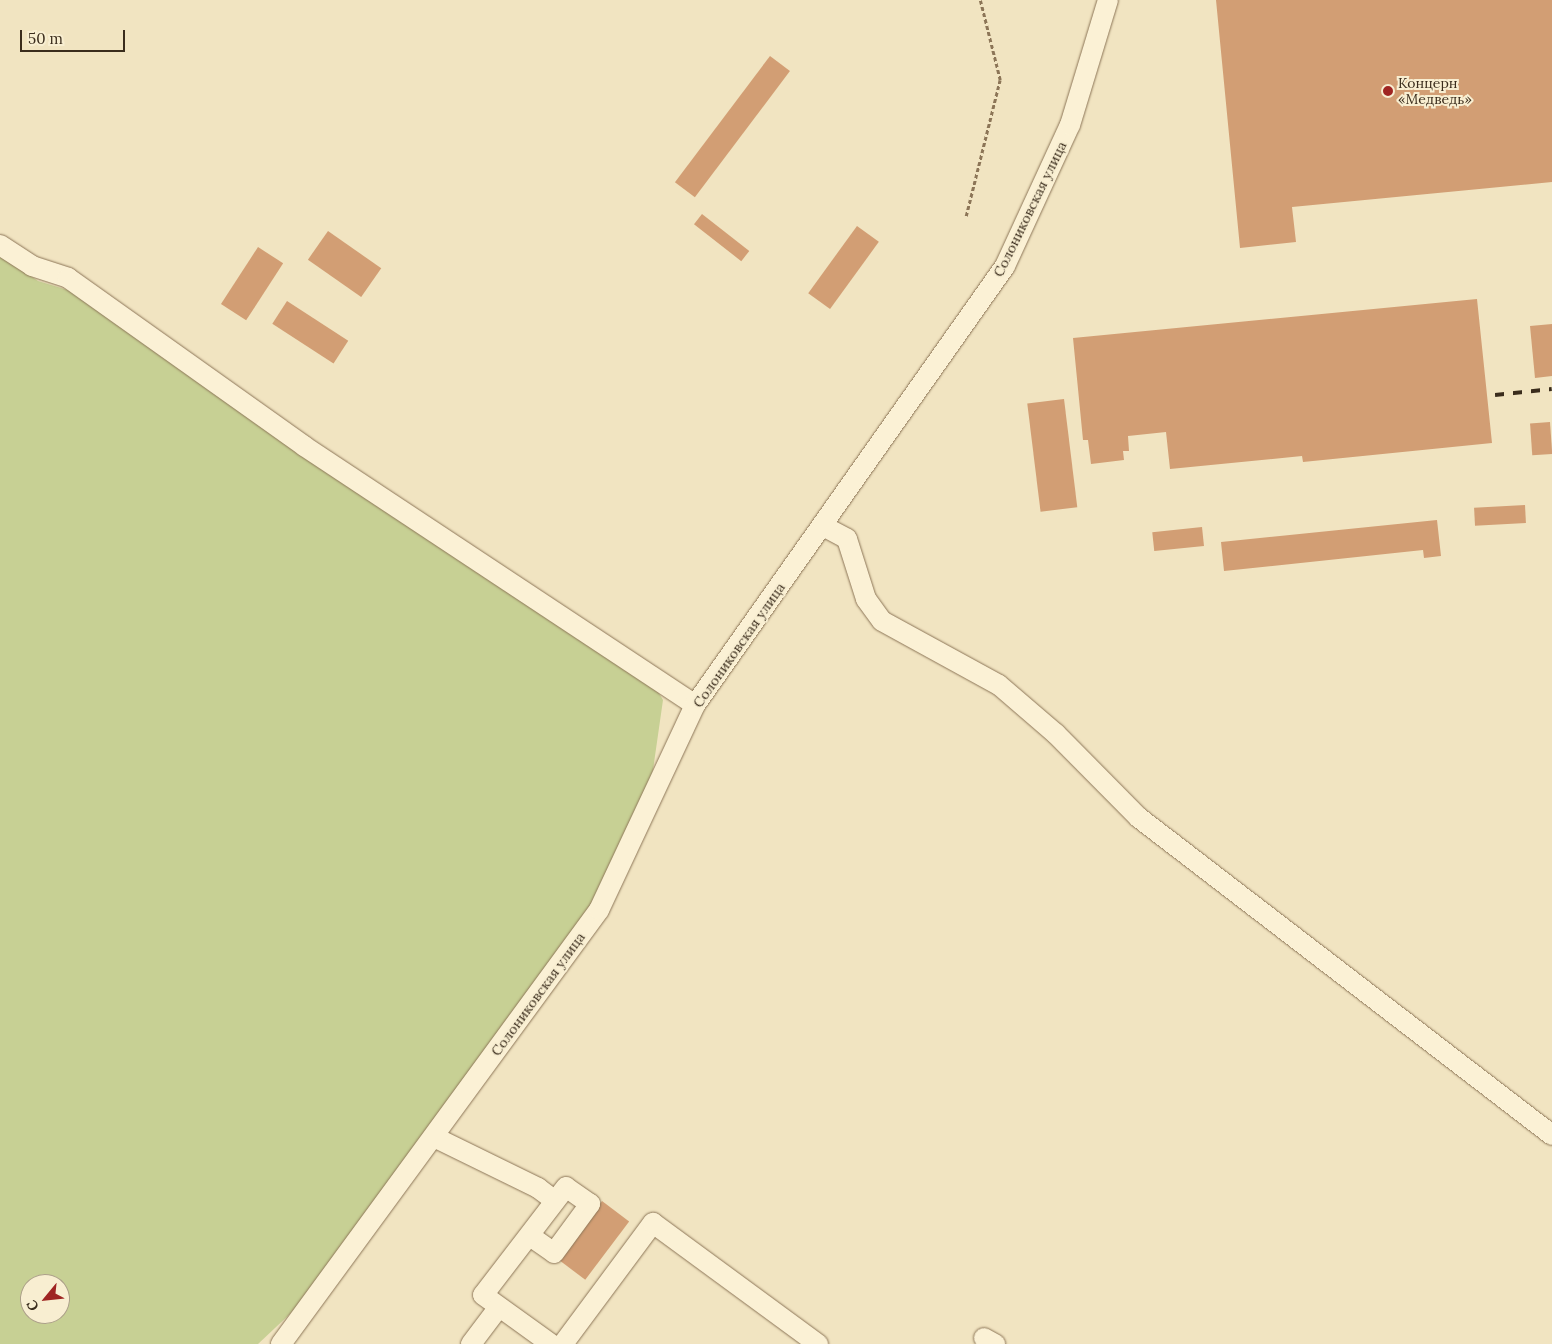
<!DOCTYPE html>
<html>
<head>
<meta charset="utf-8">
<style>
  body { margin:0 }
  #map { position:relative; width:1552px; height:1344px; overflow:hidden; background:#f1e4c1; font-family:Lora,serif }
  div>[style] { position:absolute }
  .green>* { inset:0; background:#c7d094 }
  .building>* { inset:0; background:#d29e74; transform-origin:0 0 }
  .path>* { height:2.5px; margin-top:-1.25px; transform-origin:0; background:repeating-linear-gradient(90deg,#8c7557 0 4px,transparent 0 6.5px) }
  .roads { filter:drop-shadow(0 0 1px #8c7557) drop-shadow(0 0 1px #8c7557) }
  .minor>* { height:20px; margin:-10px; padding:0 10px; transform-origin:10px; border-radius:10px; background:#fbf1d5 }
  .rail>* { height:4px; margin-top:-2px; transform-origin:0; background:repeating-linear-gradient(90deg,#3a2c1c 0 9px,transparent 0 18px) }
  .dots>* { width:14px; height:14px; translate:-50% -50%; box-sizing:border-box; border:2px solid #f8eed1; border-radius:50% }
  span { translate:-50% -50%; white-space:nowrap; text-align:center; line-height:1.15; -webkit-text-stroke:4px #f8eed1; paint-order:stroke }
  .poi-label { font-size:14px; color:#3a2c1c }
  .left { translate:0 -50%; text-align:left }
  .street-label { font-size:14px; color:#3a2c1c }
  .north { position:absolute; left:20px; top:1274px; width:50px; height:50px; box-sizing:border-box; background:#f8eed1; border:1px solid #aca089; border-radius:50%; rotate:242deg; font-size:14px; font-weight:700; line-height:20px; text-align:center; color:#3a2c1c }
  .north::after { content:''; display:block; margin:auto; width:18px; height:22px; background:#9f2522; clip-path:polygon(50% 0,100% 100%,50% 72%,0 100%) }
  .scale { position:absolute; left:20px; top:30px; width:105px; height:22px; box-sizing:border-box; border:2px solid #3a2c1c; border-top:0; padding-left:6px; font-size:15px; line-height:18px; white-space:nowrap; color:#3a2c1c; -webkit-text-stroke:4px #f8eed1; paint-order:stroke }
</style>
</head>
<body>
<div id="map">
  <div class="green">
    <i style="clip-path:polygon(evenodd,0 255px,38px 281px,71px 291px,657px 690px,663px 700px,651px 784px,593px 903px,292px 1312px,258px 1344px,0 1344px,0 255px,30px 1284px,60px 1284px,60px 1314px,30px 1314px,30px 1284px)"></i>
  </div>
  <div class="building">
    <i style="clip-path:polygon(1216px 0,1552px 0,1552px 182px,1292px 207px,1296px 242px,1240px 248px)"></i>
    <i style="left:770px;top:56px;width:25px;height:158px;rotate:37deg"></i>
    <i style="left:702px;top:214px;width:60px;height:13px;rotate:38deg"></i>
    <i style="left:857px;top:226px;width:27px;height:83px;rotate:36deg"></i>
    <i style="left:328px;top:231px;width:65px;height:35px;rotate:35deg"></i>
    <i style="left:258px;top:247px;width:30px;height:68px;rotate:33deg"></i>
    <i style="clip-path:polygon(1477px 299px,1492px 443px,1303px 462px,1302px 456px,1170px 469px,1166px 432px,1128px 436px,1129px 451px,1123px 451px,1124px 460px,1091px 464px,1088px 440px,1083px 440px,1073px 338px)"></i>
    <i style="left:287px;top:301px;width:73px;height:27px;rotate:33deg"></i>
    <i style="clip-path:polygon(1552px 324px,1552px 376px,1535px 378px,1530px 326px)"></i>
    <i style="left:1064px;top:399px;width:109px;height:37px;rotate:83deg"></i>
    <i style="left:1550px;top:422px;width:32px;height:20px;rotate:86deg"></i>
    <i style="left:1525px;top:505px;width:18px;height:51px;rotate:87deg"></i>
    <i style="clip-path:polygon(1437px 520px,1441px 556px,1424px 558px,1423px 550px,1224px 571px,1221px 542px)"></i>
    <i style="left:1202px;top:527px;width:19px;height:50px;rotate:84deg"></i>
    <i style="left:602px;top:1201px;width:34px;height:73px;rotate:37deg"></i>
  </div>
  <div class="path">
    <i style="left:966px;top:216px;width:140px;rotate:-76deg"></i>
    <i style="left:1000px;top:80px;width:82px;rotate:-104deg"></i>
  </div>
  <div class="roads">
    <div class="minor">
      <i style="left:0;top:245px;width:38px;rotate:33deg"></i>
      <i style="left:32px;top:266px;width:38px;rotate:18deg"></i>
      <i style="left:68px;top:278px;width:290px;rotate:35.4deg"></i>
      <i style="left:304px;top:446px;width:469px;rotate:33.5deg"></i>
      <i style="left:823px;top:526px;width:27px;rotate:28deg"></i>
      <i style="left:847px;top:539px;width:63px;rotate:72.4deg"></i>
      <i style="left:866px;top:599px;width:27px;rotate:54deg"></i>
      <i style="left:882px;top:621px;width:133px;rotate:28.7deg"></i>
      <i style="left:999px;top:685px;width:75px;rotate:40.7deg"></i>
      <i style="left:1056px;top:734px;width:117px;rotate:45.3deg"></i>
      <i style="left:1138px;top:817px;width:522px;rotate:37.53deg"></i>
      <i style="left:434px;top:1137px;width:116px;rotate:26.1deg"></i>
      <i style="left:538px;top:1188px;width:21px;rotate:37deg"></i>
      <i style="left:530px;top:1236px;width:29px;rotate:35deg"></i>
      <i style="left:554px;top:1253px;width:61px;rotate:-53.7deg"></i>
      <i style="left:590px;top:1204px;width:29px;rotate:-145deg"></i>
      <i style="left:566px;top:1187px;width:136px;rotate:127.5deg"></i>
      <i style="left:483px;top:1295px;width:84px;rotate:35.8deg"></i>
      <i style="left:984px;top:1338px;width:13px;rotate:29deg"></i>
      <i style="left:281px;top:1344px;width:538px;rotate:-53.77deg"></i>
      <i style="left:599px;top:910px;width:226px;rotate:-64.9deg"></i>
      <i style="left:695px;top:705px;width:537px;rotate:-54.77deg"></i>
      <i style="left:1005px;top:266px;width:155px;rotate:-65.3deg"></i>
      <i style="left:1070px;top:125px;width:131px;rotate:-73.1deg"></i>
      <i style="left:471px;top:1344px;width:46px;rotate:-52.9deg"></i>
      <i style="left:563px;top:1344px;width:151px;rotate:-53.4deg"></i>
      <i style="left:653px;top:1223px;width:205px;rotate:36.3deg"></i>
    </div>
  </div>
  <div class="rail">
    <i style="left:1495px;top:395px;width:57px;rotate:-6deg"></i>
  </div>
  <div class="dots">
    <i style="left:1388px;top:91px;background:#9f2522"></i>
  </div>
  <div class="poi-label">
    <span class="left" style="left:1398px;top:91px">Концерн<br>«Медведь»</span>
  </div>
  <div class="street-label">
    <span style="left:1030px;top:209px;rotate:-64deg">Солониковская улица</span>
    <span style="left:739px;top:645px;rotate:-55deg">Солониковская улица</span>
    <span style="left:538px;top:994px;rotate:-54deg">Солониковская улица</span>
  </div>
  <div class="north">С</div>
  <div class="scale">50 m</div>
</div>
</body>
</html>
